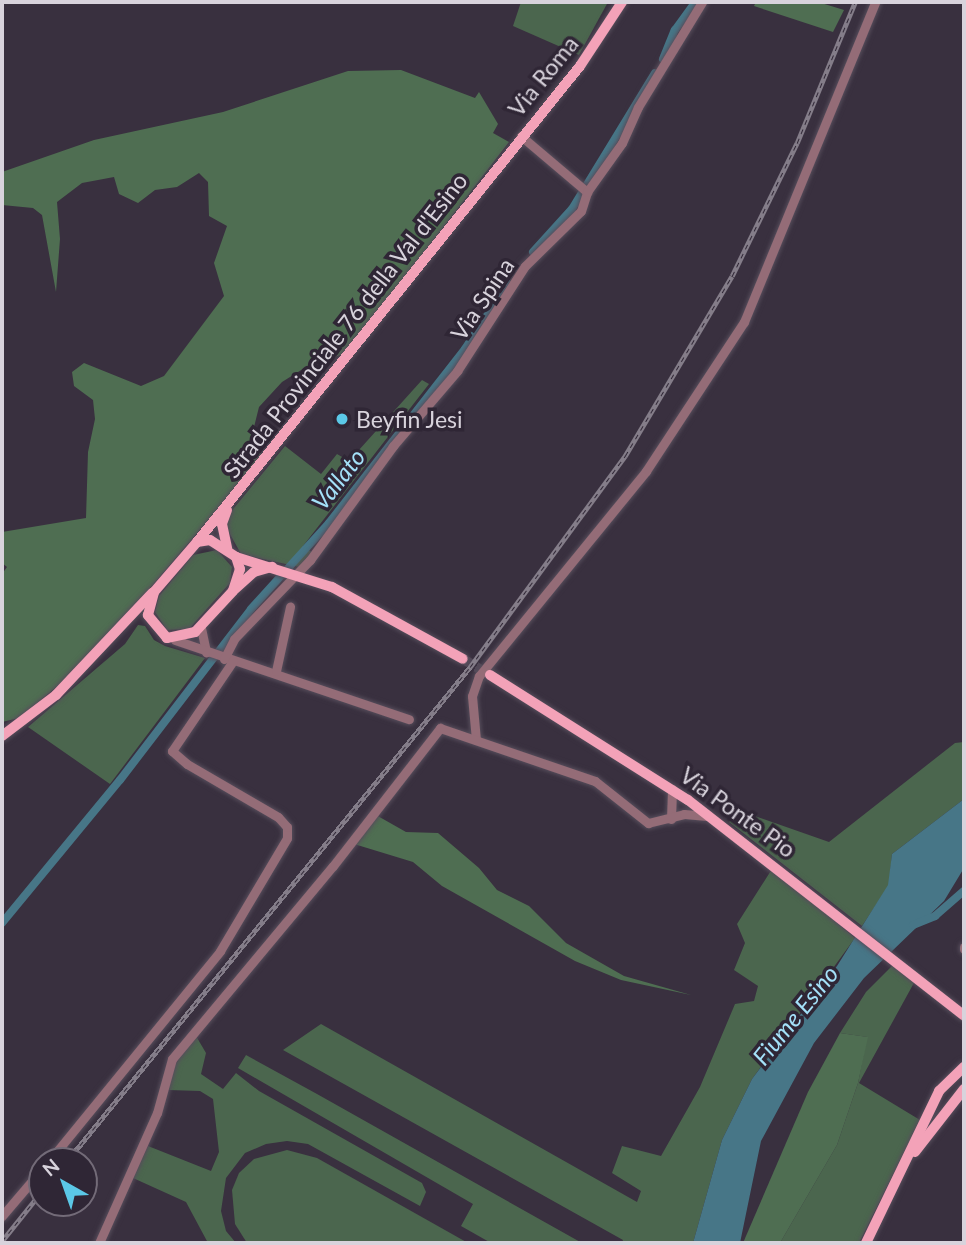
<!DOCTYPE html>
<html>
<head>
<meta charset="utf-8">
<style>
  body { margin:0 }
  #map { position:relative; width:966px; height:1245px; overflow:hidden; background:#39303f; font-family:Lato,sans-serif }
  div>[style] { position:absolute }
  .green>* { inset:0; background:#4b664e }
  .forest>* { inset:0; background:#4f6e52 }
  .water>* { inset:0; background:#477687 }
  .canal>* { height:8px; margin:-4px; padding:0 4px; transform-origin:4px; border-radius:4px; background:#477687 }
  .major-tunnel>* { height:10px; margin-top:-5px; transform-origin:0; background:repeating-linear-gradient(90deg,#514857 0 10px,transparent 0 15px) }
  .roads { filter:drop-shadow(0 0 2px #564d5b) drop-shadow(0 0 2px #564d5b) }
  .minor>* { height:9px; margin:-4.5px; padding:0 4.5px; transform-origin:4.5px; border-radius:4.5px; background:#946c77 }
  .major>* { height:10px; margin:-5px; padding:0 5px; transform-origin:5px; border-radius:5px; background:#f3a2b8 }
  .rail>* { height:4.5px; margin-top:-2.25px; transform-origin:0; background:repeating-linear-gradient(90deg,#2f2635 0 5px,#847d89 0 10px); box-sizing:border-box; border-block:2px solid #847d89 }
  .dots>* { width:19px; height:19px; translate:-50% -50%; box-sizing:border-box; border:4px solid #2f2635; border-radius:50% }
  span { translate:-50% -50%; white-space:nowrap; text-align:center; line-height:1.15; -webkit-text-stroke:7px #2f2635; paint-order:stroke }
  .street-label { font-size:23px; color:#d8d3dc }
  .poi-label { font-size:23px; color:#d8d3dc }
  .left { translate:0 -50%; text-align:left }
  .water-label { font-size:24px; color:#a4e1f9; font-style:italic }
  .frame { position:absolute; inset:0; border:4px solid #d8d3dc; pointer-events:none }
  .north { position:absolute; left:28px; top:1147px; width:70px; height:70px; box-sizing:border-box; background:#2f2635; border:2px solid #736b78; border-radius:50%; rotate:320deg; font-size:19px; font-weight:700; line-height:28px; text-align:center; color:#d8d3dc }
  .north::after { content:''; display:block; margin:auto; width:24px; height:32px; background:#5bc8e7; clip-path:polygon(50% 0,100% 100%,50% 72%,0 100%) }
</style>
</head>
<body>
<div id="map">
  <div class="green">
    <i style="clip-path:polygon(521px 2px,608px 2px,579px 55px,513px 26px)"></i>
    <i style="clip-path:polygon(422px 380px,429px 384px,303px 546px,313px 553px,299px 567px,241px 554px,226px 527px,229px 514px,285px 446px,321px 474px,337px 454px,349px 461px)"></i>
    <i style="clip-path:polygon(217px 550px,232px 567px,230px 583px,189px 629px,167px 630px,155px 612px,159px 596px,193px 555px)"></i>
    <i style="clip-path:polygon(138px 625px,145px 626px,154px 640px,165px 646px,205px 658px,110px 784px,28px 727px,125px 644px)"></i>
    <i style="clip-path:polygon(964px 742px,964px 799px,892px 854px,889px 885px,862px 926px,729px 822px,738px 810px,829px 842px,955px 743px)"></i>
    <i style="clip-path:polygon(772px 869px,855px 938px,752px 1079px,722px 1140px,693px 1243px,622px 1243px,623px 1240px,283px 1050px,321px 1024px,637px 1202px,641px 1191px,612px 1173px,622px 1146px,661px 1156px,700px 1087px,735px 1004px,754px 1001px,758px 986px,734px 970px,745px 943px,737px 924px)"></i>
    <i style="clip-path:polygon(893px 965px,915px 981px,859px 1083px,920px 1120px,859px 1243px,780px 1243px,837px 1145px,858px 1083px,867px 1037px,840px 1033px,866px 992px)"></i>
    <i style="clip-path:polygon(196px 1036px,206px 1053px,201px 1074px,223px 1089px,236px 1073px,259px 1091px,422px 1183px,426px 1192px,420px 1206px,308px 1144px,287px 1141px,266px 1144px,245px 1153px,226px 1178px,221px 1211px,226px 1231px,236px 1243px,208px 1243px,186px 1202px,133px 1178px,148px 1146px,211px 1171px,219px 1152px,213px 1099px,200px 1091px,168px 1090px,176px 1063px)"></i>
    <i style="clip-path:polygon(246px 1055px,317px 1094px,582px 1243px,491px 1243px,461px 1226px,473px 1204px,238px 1068px)"></i>
    <i style="clip-path:polygon(287px 1150px,317px 1158px,468px 1243px,247px 1243px,235px 1224px,232px 1190px,239px 1173px,254px 1159px)"></i>
  </div>
  <div class="forest">
    <i style="clip-path:polygon(756px 2px,818px 2px,844px 10px,833px 32px,754px 6px)"></i>
    <i style="clip-path:polygon(401px 70px,475px 98px,479px 92px,498px 124px,493px 133px,509px 142px,346px 353px,306px 367px,282px 382px,259px 407px,252px 435px,262px 457px,151px 587px,61px 683px,19px 718px,2px 722px,2px 574px,7px 567px,2px 563px,2px 532px,86px 518px,88px 452px,95px 419px,93px 400px,74px 386px,72px 372px,84px 363px,141px 386px,164px 376px,224px 296px,214px 263px,227px 226px,209px 216px,208px 182px,199px 173px,177px 187px,155px 190px,138px 203px,119px 194px,114px 177px,82px 183px,57px 202px,60px 239px,56px 292px,42px 215px,33px 208px,2px 205px,2px 172px,94px 140px,223px 112px,348px 71px)"></i>
    <i style="clip-path:polygon(376px 815px,406px 832px,438px 833px,479px 868px,497px 890px,529px 906px,566px 943px,624px 976px,691px 995px,621px 980px,575px 961px,442px 886px,413px 862px,354px 844px)"></i>
    <i style="clip-path:polygon(840px 1033px,868px 1037px,858px 1083px,837px 1145px,780px 1243px,743px 1243px,808px 1092px)"></i>
  </div>
  <div class="water">
    <i style="clip-path:polygon(964px 799px,964px 868px,944px 901px,864px 978px,814px 1043px,761px 1141px,740px 1243px,693px 1243px,722px 1140px,752px 1079px,837px 966px,888px 885px,892px 854px)"></i>
  </div>
  <div class="canal">
    <i style="left:663px;top:59px;width:31px;rotate:-68deg"></i>
    <i style="left:675px;top:30px;width:34px;rotate:-54deg"></i>
    <i style="left:533px;top:252px;width:58px;rotate:-47.8deg"></i>
    <i style="left:572px;top:209px;width:159px;rotate:-58.6deg"></i>
    <i style="left:2px;top:923px;width:185px;rotate:-50.5deg"></i>
    <i style="left:120px;top:780px;width:215px;rotate:-52.5deg"></i>
    <i style="left:251px;top:609px;width:116px;rotate:-47.8deg"></i>
    <i style="left:329px;top:523px;width:221px;rotate:-52deg"></i>
    <i style="left:465px;top:349px;width:78px;rotate:-56.5deg"></i>
    <i style="left:913px;top:925px;width:24px;rotate:-22deg"></i>
    <i style="left:935px;top:916px;width:38px;rotate:-41deg"></i>
  </div>
  <div class="major-tunnel">
    <i style="left:463px;top:659px;width:31px;rotate:31deg"></i>
  </div>
  <div class="roads">
    <div class="minor">
      <i style="left:521px;top:136px;width:87px;rotate:40.3deg"></i>
      <i style="left:201px;top:628px;width:25px;rotate:78deg"></i>
      <i style="left:175px;top:640px;width:247px;rotate:18.7deg"></i>
      <i style="left:224px;top:659px;width:22px;rotate:-63deg"></i>
      <i style="left:234px;top:639px;width:110px;rotate:-46.1deg"></i>
      <i style="left:310px;top:560px;width:141px;rotate:-53.9deg"></i>
      <i style="left:393px;top:446px;width:99px;rotate:-49.5deg"></i>
      <i style="left:457px;top:371px;width:125px;rotate:-57.1deg"></i>
      <i style="left:525px;top:266px;width:78px;rotate:-44.5deg"></i>
      <i style="left:581px;top:211px;width:20px;rotate:-72deg"></i>
      <i style="left:587px;top:192px;width:60px;rotate:-54.5deg"></i>
      <i style="left:622px;top:143px;width:39px;rotate:-66deg"></i>
      <i style="left:638px;top:107px;width:123px;rotate:-58.6deg"></i>
      <i style="left:276px;top:671px;width:66px;rotate:-77.7deg"></i>
      <i style="left:476px;top:740px;width:44px;rotate:-95.2deg"></i>
      <i style="left:472px;top:696px;width:21px;rotate:-71deg"></i>
      <i style="left:479px;top:676px;width:264px;rotate:-50.8deg"></i>
      <i style="left:646px;top:471px;width:178px;rotate:-56.7deg"></i>
      <i style="left:744px;top:322px;width:346px;rotate:-67.7deg"></i>
      <i style="left:671px;top:819px;width:30px;rotate:-88deg"></i>
      <i style="left:964px;top:947px;width:2px;rotate:90deg"></i>
      <i style="left:49px;top:1161px;width:271px;rotate:-50.8deg"></i>
      <i style="left:220px;top:951px;width:131px;rotate:-59.3deg"></i>
      <i style="left:287px;top:838px;width:11px;rotate:-90deg"></i>
      <i style="left:287px;top:827px;width:13px;rotate:-132deg"></i>
      <i style="left:278px;top:817px;width:105px;rotate:-149.8deg"></i>
      <i style="left:187px;top:764px;width:20px;rotate:-139deg"></i>
      <i style="left:172px;top:751px;width:109px;rotate:-55.9deg"></i>
      <i style="left:2px;top:1216px;width:62px;rotate:-49.6deg"></i>
      <i style="left:99px;top:1243px;width:142px;rotate:-66deg"></i>
      <i style="left:157px;top:1113px;width:56px;rotate:-74.5deg"></i>
      <i style="left:172px;top:1059px;width:251px;rotate:-50.2deg"></i>
      <i style="left:333px;top:866px;width:175px;rotate:-52.2deg"></i>
      <i style="left:440px;top:728px;width:164px;rotate:18.9deg"></i>
      <i style="left:595px;top:781px;width:68px;rotate:38.4deg"></i>
      <i style="left:648px;top:823px;width:37px;rotate:-14deg"></i>
      <i style="left:684px;top:814px;width:23px;rotate:5deg"></i>
    </div>
    <div class="major">
      <i style="left:227px;top:510px;width:15px;rotate:110deg"></i>
      <i style="left:222px;top:524px;width:25px;rotate:78deg"></i>
      <i style="left:210px;top:540px;width:31px;rotate:33deg"></i>
      <i style="left:236px;top:557px;width:13px;rotate:72deg"></i>
      <i style="left:240px;top:569px;width:23px;rotate:108deg"></i>
      <i style="left:233px;top:591px;width:56px;rotate:132.8deg"></i>
      <i style="left:195px;top:632px;width:29px;rotate:168deg"></i>
      <i style="left:167px;top:638px;width:30px;rotate:-130deg"></i>
      <i style="left:148px;top:615px;width:24px;rotate:-75deg"></i>
      <i style="left:154px;top:592px;width:66px;rotate:-49.3deg"></i>
      <i style="left:197px;top:542px;width:13px;rotate:-9deg"></i>
      <i style="left:197px;top:542px;width:611px;rotate:-51.18deg"></i>
      <i style="left:580px;top:66px;width:77px;rotate:-56.7deg"></i>
      <i style="left:236px;top:557px;width:101px;rotate:17.4deg"></i>
      <i style="left:332px;top:587px;width:149px;rotate:28.8deg"></i>
      <i style="left:235px;top:589px;width:25px;rotate:-42deg"></i>
      <i style="left:254px;top:572px;width:19px;rotate:-16deg"></i>
      <i style="left:490px;top:675px;width:234px;rotate:32.3deg"></i>
      <i style="left:688px;top:800px;width:350px;rotate:38deg"></i>
      <i style="left:2px;top:736px;width:68px;rotate:-37.2deg"></i>
      <i style="left:56px;top:695px;width:140px;rotate:-46.7deg"></i>
      <i style="left:915px;top:1152px;width:80px;rotate:-52.1deg"></i>
      <i style="left:866px;top:1243px;width:169px;rotate:-64.3deg"></i>
      <i style="left:939px;top:1091px;width:35px;rotate:-44deg"></i>
    </div>
  </div>
  <div class="rail">
    <i style="left:67px;top:1161px;width:638px;rotate:-50.79deg"></i>
    <i style="left:470px;top:667px;width:262px;rotate:-53.7deg"></i>
    <i style="left:625px;top:456px;width:209px;rotate:-59.3deg"></i>
    <i style="left:732px;top:276px;width:148px;rotate:-64deg"></i>
    <i style="left:797px;top:143px;width:152px;rotate:-67.6deg"></i>
    <i style="left:2px;top:1241px;width:64px;rotate:-51.3deg"></i>
  </div>
  <div class="dots">
    <i style="left:342px;top:419px;background:#5bc8e7"></i>
  </div>
  <div class="street-label">
    <span style="left:543px;top:76px;rotate:-51deg">Via Roma</span>
    <span style="left:482px;top:299px;rotate:-56deg">Via Spina</span>
    <span style="left:345px;top:325px;rotate:-52deg">Strada Provinciale 76 della Val d'Esino</span>
    <span style="left:738px;top:812px;rotate:36deg">Via Ponte Pio</span>
  </div>
  <div class="poi-label">
    <span class="left" style="left:356px;top:419px">Beyfin Jesi</span>
  </div>
  <div class="water-label">
    <span style="left:338px;top:479px;rotate:-52deg">Vallato</span>
    <span style="left:795px;top:1015px;rotate:-51deg">Fiume Esino</span>
  </div>
  <div class="frame"></div>
  <div class="north">N</div>
</div>
</body>
</html>
